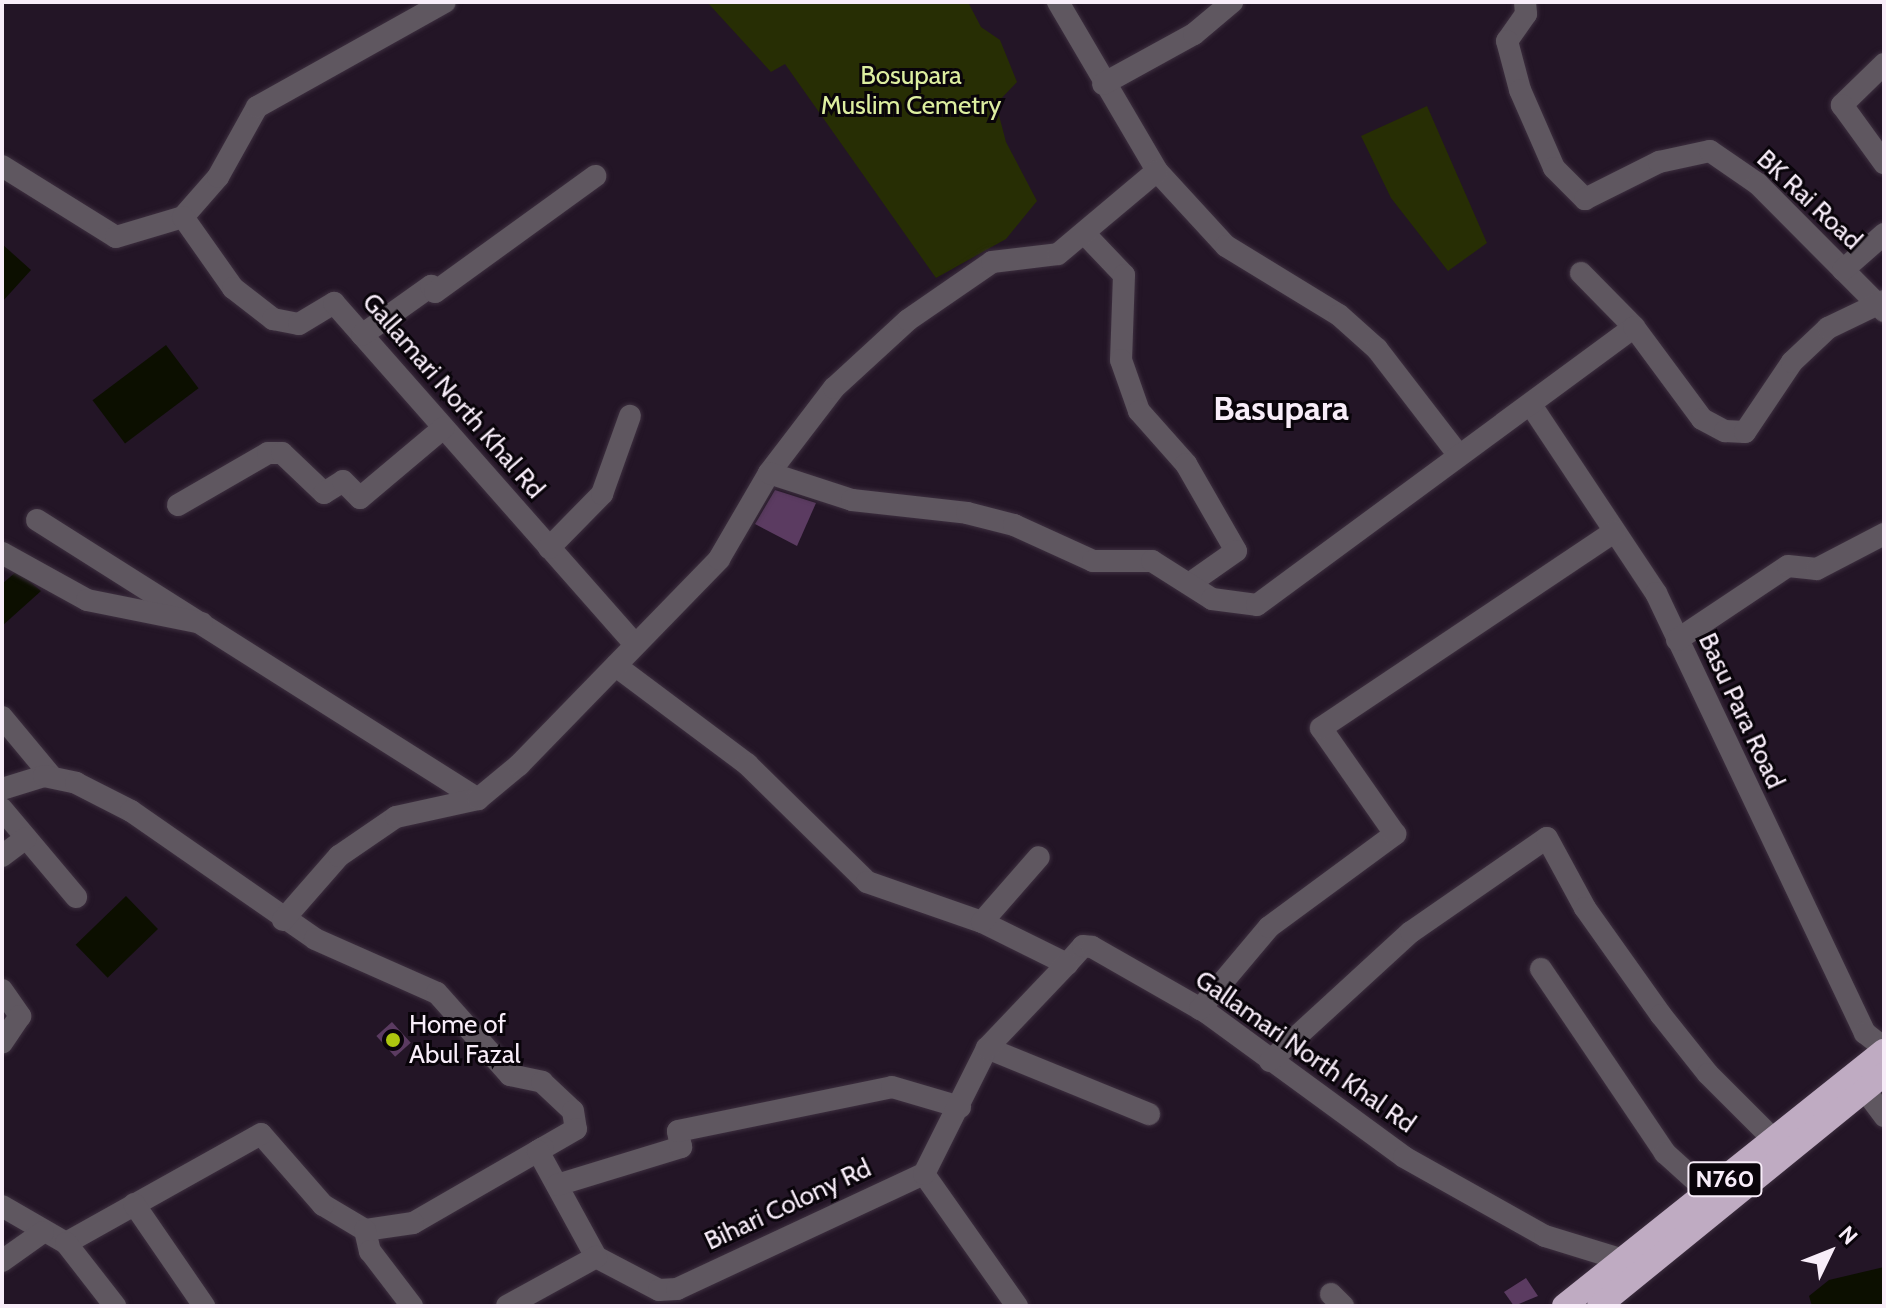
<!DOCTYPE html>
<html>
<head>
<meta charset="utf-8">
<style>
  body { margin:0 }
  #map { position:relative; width:1886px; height:1308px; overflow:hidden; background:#231526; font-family:Cabin,sans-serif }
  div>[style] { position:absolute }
  .green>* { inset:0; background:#272e04 }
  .water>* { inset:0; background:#0c0f00; transform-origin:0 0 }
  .building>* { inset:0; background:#5b3b61; transform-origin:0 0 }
  .roads { filter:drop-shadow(0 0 2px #3d2f3f) drop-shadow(0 0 2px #3d2f3f) }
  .minor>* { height:22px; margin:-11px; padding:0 11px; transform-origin:11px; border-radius:11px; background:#5f5760 }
  .highway>* { height:24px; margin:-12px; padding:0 12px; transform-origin:12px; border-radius:12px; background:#bfabc2 }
  .dots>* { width:22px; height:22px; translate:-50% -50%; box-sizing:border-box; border:4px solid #09040a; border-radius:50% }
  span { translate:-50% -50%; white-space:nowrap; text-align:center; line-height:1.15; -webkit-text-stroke:6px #09040a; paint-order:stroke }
  .shield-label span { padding:2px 6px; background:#09040a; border:2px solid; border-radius:6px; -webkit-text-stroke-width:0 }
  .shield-label { font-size:24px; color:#f8edf9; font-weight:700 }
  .park-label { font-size:26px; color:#ddeea0 }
  .street-label { font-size:26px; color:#f8edf9 }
  .poi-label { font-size:26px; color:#f8edf9 }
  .left { translate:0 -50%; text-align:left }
  .district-label { font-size:34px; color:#f8edf9; font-weight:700 }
  .frame { position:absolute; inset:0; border:4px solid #f8edf9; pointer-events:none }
  .north { position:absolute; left:1790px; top:1212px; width:80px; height:80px; -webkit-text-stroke:6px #09040a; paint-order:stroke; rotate:47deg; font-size:22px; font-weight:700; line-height:32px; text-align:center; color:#f8edf9 }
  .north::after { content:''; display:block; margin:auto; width:28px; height:36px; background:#f8edf9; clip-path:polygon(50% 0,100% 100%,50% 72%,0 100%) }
</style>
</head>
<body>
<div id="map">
  <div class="green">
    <i style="clip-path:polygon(707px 2px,968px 2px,981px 27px,1000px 40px,1017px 82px,996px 104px,1006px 142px,1037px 201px,1006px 239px,936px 278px,785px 64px,771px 72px)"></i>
    <i style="clip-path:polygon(1427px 106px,1487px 243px,1448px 271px,1391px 198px,1361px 136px)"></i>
  </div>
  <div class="water">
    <i style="clip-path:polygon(2px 244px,31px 270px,2px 302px)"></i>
    <i style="left:166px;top:345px;width:54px;height:92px;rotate:53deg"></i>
    <i style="clip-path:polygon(17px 571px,41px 591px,2px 626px,2px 584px)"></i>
    <i style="left:126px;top:896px;width:46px;height:70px;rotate:46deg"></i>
    <i style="clip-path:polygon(1884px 1267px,1884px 1306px,1812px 1306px,1809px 1296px,1829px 1280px)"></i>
  </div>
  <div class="building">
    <i style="clip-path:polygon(775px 490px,816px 503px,797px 546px,755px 524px)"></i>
    <i style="left:392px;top:1022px;width:28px;height:21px;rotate:48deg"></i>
    <i style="clip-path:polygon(1526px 1278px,1538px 1296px,1514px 1306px,1504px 1292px)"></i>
  </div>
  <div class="roads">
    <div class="minor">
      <i style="left:1058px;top:2px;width:196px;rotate:59.6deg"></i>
      <i style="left:1157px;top:171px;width:102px;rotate:47.4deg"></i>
      <i style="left:1226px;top:246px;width:132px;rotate:31.4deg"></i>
      <i style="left:1339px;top:315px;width:51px;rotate:41.8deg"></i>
      <i style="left:1377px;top:349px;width:131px;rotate:52.4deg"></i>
      <i style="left:1525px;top:2px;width:12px;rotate:85deg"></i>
      <i style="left:1526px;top:14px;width:33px;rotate:125deg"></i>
      <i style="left:1507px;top:41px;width:51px;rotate:75.1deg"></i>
      <i style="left:1520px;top:90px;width:85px;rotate:66.4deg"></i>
      <i style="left:1554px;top:168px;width:44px;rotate:45deg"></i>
      <i style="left:1585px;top:199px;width:83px;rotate:-26.6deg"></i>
      <i style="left:1659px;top:162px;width:52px;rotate:-12.2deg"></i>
      <i style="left:1710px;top:151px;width:58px;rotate:34.5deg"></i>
      <i style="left:1758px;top:184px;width:179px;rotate:45.2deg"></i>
      <i style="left:1884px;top:64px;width:59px;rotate:135.7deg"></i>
      <i style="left:1842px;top:105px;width:72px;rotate:54.1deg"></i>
      <i style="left:1103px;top:84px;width:104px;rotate:-28.8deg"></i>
      <i style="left:1194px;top:34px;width:50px;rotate:-40.1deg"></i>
      <i style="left:2px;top:166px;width:134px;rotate:31.9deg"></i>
      <i style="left:116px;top:237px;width:70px;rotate:-16.6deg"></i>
      <i style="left:183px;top:217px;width:53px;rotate:-48.8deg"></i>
      <i style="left:218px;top:177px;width:80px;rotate:-60.9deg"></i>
      <i style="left:257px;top:107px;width:215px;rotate:-29.2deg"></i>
      <i style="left:183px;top:217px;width:87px;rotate:54.8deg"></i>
      <i style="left:233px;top:288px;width:51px;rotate:37.8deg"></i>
      <i style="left:273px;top:319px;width:26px;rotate:11deg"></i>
      <i style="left:299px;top:324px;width:41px;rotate:-31deg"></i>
      <i style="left:334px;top:303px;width:453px;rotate:48.6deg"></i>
      <i style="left:1084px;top:233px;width:58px;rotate:46.4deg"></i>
      <i style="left:1124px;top:275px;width:85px;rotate:92deg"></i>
      <i style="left:1121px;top:360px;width:54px;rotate:70.6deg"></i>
      <i style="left:1139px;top:411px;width:71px;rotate:48.4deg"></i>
      <i style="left:1186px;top:464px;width:100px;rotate:60.1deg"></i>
      <i style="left:1236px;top:551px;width:57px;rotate:144.9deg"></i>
      <i style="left:1843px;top:270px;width:55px;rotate:-41.3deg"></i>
      <i style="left:1581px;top:273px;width:76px;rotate:45.5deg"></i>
      <i style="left:362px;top:335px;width:85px;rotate:-35.4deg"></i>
      <i style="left:431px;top:286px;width:7px;rotate:56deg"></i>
      <i style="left:435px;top:292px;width:198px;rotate:-35.9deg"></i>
      <i style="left:1531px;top:405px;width:226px;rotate:56.4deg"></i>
      <i style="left:1656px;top:593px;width:487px;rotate:64.6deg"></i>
      <i style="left:1865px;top:1033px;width:24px;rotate:38deg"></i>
      <i style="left:769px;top:473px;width:107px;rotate:-52.6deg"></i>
      <i style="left:834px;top:388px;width:100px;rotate:-42.6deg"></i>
      <i style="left:908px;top:320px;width:102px;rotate:-34.6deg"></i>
      <i style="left:992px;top:262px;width:66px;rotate:-6.9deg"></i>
      <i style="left:1058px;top:254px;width:129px;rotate:-40deg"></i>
      <i style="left:178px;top:505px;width:104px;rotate:-30deg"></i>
      <i style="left:268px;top:453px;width:14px"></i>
      <i style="left:282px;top:453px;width:58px;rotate:43.6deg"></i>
      <i style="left:324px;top:493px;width:22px;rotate:-32deg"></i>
      <i style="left:343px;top:481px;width:24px;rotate:45deg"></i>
      <i style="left:360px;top:498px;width:109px;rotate:-40.1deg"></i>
      <i style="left:37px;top:520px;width:522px;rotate:32.32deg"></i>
      <i style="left:549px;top:548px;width:76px;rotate:-45.5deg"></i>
      <i style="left:602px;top:494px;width:83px;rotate:-70.3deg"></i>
      <i style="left:2px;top:553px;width:97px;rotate:28.9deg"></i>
      <i style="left:87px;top:600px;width:117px;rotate:11.3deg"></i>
      <i style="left:1677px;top:640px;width:133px;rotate:-33.7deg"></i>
      <i style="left:1788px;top:566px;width:29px;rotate:6deg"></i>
      <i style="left:1817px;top:569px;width:76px;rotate:-27.6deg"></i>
      <i style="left:616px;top:666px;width:164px;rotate:36.8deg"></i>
      <i style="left:747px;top:764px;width:168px;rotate:44.5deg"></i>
      <i style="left:867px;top:882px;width:122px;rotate:19.2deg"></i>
      <i style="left:982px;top:922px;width:95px;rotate:26.3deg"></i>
      <i style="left:1067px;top:964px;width:24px;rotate:-48deg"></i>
      <i style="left:1083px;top:946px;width:9px;rotate:6deg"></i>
      <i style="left:1092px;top:947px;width:131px;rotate:29.7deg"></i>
      <i style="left:1206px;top:1012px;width:245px;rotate:36.2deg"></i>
      <i style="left:1404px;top:1157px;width:162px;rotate:29.3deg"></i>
      <i style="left:1545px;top:1236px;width:82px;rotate:17.1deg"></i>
      <i style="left:2px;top:717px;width:78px;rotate:50.2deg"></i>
      <i style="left:2px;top:789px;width:44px;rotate:-17.2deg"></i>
      <i style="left:44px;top:776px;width:33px;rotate:12deg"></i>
      <i style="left:76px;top:783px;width:62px;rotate:27deg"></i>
      <i style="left:131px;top:811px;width:224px;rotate:34.8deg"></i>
      <i style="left:315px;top:939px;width:133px;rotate:23.9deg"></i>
      <i style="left:437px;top:993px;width:110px;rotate:48.3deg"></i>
      <i style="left:510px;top:1075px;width:33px;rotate:12deg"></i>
      <i style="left:542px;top:1082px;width:42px;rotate:43.1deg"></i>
      <i style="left:573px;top:1111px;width:18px;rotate:81deg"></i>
      <i style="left:576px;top:1129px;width:188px;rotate:150deg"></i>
      <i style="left:413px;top:1223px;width:49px;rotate:171.7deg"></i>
      <i style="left:365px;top:1230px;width:49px;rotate:-149.2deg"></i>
      <i style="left:323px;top:1205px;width:94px;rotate:-131.1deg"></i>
      <i style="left:261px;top:1134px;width:223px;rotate:150.8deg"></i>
      <i style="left:66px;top:1243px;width:74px;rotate:-150deg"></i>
      <i style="left:2px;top:809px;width:115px;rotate:49.9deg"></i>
      <i style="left:2px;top:856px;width:30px;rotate:-37deg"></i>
      <i style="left:283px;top:920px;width:85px;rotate:-48.8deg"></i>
      <i style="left:339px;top:856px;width:69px;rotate:-34.4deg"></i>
      <i style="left:396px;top:817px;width:84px;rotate:-12.4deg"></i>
      <i style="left:478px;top:799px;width:53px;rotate:-39.7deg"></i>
      <i style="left:519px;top:765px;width:287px;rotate:-45.8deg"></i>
      <i style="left:719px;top:559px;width:99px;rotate:-59.8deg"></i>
      <i style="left:769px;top:473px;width:87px;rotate:18deg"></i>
      <i style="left:852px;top:500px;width:116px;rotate:6.4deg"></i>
      <i style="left:967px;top:513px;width:49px;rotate:14.3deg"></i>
      <i style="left:1014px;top:525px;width:87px;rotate:24.5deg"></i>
      <i style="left:1093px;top:561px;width:59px"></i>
      <i style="left:1152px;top:561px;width:71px;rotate:32.3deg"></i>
      <i style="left:1212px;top:599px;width:45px;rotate:7.6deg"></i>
      <i style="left:1257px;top:605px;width:468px;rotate:-36.4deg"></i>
      <i style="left:1634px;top:327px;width:114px;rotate:53.5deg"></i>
      <i style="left:1702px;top:419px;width:26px;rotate:28deg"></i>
      <i style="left:1725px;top:431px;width:20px;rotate:3deg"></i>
      <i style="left:1745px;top:432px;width:84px;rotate:-56.1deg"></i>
      <i style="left:1792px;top:362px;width:50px;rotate:-43.4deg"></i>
      <i style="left:1828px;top:328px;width:62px;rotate:-25.7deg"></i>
      <i style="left:982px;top:922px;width:86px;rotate:-48.8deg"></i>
      <i style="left:1541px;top:969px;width:222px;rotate:56deg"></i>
      <i style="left:1665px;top:1153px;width:57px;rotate:42.1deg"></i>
      <i style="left:2px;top:990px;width:32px;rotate:55deg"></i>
      <i style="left:20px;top:1016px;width:32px;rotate:124deg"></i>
      <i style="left:1200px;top:1009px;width:107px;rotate:-49.9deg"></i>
      <i style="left:1269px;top:927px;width:157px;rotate:-36.4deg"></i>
      <i style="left:1395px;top:834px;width:129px;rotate:-124.9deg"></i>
      <i style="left:1321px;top:728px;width:353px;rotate:-33.8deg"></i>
      <i style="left:987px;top:1048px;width:175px;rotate:22.2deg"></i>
      <i style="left:1270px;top:1061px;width:191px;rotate:-42.5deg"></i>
      <i style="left:1411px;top:932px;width:165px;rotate:-34.7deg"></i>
      <i style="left:1547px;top:838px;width:80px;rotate:61.5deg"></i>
      <i style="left:1585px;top:908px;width:131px;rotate:54.6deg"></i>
      <i style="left:1661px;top:1015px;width:75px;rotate:51.5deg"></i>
      <i style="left:1708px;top:1074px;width:91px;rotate:45deg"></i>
      <i style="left:1864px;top:1089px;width:34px;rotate:53deg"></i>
      <i style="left:543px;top:1148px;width:6px;rotate:149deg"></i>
      <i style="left:538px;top:1151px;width:121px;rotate:61.3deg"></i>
      <i style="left:596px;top:1257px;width:71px;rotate:27.6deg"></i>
      <i style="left:659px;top:1290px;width:18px;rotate:-3deg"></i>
      <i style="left:677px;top:1289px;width:272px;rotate:-25deg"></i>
      <i style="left:557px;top:1185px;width:130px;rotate:-17deg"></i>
      <i style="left:681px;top:1147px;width:16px;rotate:-101deg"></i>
      <i style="left:678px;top:1131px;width:218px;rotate:-11.6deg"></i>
      <i style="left:892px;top:1087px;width:71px;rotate:16.4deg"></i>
      <i style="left:134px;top:1204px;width:124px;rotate:55.5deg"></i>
      <i style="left:365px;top:1230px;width:22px;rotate:77deg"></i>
      <i style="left:370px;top:1251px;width:69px;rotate:52.6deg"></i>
      <i style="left:66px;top:1243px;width:80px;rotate:52.1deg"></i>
      <i style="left:2px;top:1261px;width:50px;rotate:-35.3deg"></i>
      <i style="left:1331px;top:1294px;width:17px;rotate:45deg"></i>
      <i style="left:507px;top:1306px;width:102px;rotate:-28.8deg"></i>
      <i style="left:1017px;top:1306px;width:161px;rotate:-125.2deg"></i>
      <i style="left:924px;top:1174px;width:141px;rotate:-63.4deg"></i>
      <i style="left:987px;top:1048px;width:116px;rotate:-46.4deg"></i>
    </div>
    <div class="highway">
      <i style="left:1564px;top:1306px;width:409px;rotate:-38.6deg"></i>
      <i style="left:1599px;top:1306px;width:367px;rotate:-39.1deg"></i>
    </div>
  </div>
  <div class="dots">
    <i style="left:393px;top:1040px;background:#adc60f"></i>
  </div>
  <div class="shield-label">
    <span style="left:1725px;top:1179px">N760</span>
  </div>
  <div class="park-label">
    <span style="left:911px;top:91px">Bosupara<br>Muslim Cemetry</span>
  </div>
  <div class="street-label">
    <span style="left:1809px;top:200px;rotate:43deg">BK Rai Road</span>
    <span style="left:453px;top:396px;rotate:49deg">Gallamari North Khal Rd</span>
    <span style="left:1741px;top:711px;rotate:65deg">Basu Para Road</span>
    <span style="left:1305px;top:1052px;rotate:35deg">Gallamari North Khal Rd</span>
    <span style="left:788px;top:1205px;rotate:-25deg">Bihari Colony Rd</span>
  </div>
  <div class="poi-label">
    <span class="left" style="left:409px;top:1040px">Home of<br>Abul Fazal</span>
  </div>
  <div class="district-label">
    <span style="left:1281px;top:409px">Basupara</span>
  </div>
  <div class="frame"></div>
  <div class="north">N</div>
</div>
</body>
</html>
